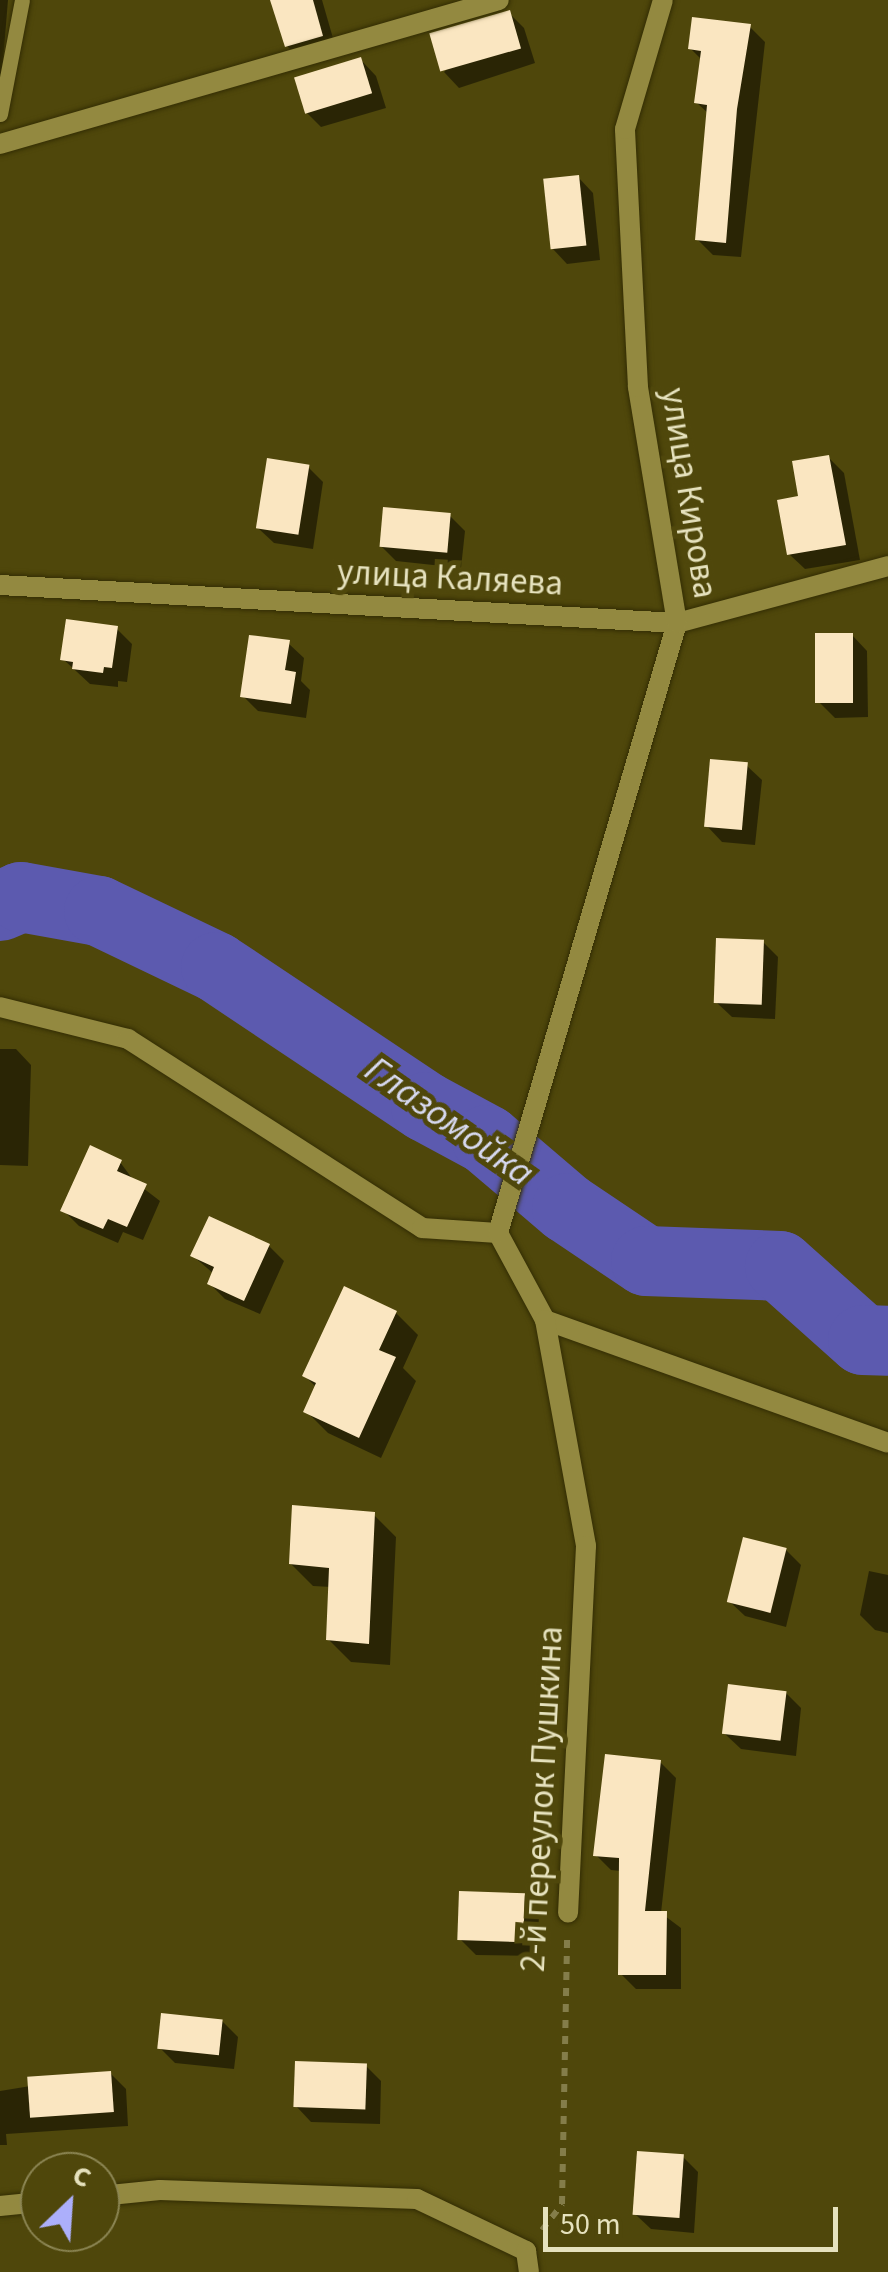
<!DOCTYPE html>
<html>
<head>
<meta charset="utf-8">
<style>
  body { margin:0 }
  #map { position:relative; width:888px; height:2272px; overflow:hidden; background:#4f470b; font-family:"Source Sans 3",sans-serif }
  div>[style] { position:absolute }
  .shadow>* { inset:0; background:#0007 }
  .river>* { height:70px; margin:-35px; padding:0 35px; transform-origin:35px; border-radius:35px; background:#5c5aaf }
  .building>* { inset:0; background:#fae6c1; transform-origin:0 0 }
  .path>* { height:6px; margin-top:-3px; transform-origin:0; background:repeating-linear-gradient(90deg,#847d4a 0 8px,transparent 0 16px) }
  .roads { filter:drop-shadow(0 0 2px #332d04) drop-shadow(0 0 2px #332d04) }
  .lane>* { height:15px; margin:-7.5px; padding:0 7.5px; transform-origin:7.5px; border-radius:7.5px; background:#938940 }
  .street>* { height:20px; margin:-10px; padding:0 10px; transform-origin:10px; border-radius:10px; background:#938940 }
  span { translate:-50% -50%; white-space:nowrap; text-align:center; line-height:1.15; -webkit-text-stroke:10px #4f470b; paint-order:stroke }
  .street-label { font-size:35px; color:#e6e2be }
  .water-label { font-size:38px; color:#d7d9f0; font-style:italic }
  .north { position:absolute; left:20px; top:2152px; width:100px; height:100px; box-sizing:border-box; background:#4f470b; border:2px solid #8b8553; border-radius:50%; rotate:25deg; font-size:28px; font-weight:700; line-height:40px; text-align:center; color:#e6e2be }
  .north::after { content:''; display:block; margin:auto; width:35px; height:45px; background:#acaffb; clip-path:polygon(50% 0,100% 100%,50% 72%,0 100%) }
  .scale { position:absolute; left:543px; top:2207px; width:295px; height:45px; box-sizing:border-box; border:5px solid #e6e2be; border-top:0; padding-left:12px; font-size:30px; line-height:35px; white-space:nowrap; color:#e6e2be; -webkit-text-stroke:8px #4f470b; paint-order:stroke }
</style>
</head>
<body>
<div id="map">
  <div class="shadow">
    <i style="clip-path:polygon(0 0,8px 0,2px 74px,0 74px)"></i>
    <i style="clip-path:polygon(273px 0,322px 0,337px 52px,303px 61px,287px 46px)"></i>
    <i style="clip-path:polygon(509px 13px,524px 28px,535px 63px,459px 88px,444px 72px)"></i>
    <i style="clip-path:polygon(750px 27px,765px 42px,741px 257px,713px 255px,698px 240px,709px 114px,697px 103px,702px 60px,690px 48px)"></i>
    <i style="clip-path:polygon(361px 60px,376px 76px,386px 108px,321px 127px,306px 112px)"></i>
    <i style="clip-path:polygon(578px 177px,593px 193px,600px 260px,567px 264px,552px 248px)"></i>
    <i style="clip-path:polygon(829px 458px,844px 473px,860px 560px,805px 569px,789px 554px,801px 498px)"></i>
    <i style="clip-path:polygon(308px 467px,323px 482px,313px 549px,274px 543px,258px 528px)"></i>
    <i style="clip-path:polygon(450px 516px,465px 531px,461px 568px,396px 561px,381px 546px)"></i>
    <i style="clip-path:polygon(117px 629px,132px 644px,127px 682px,118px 681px,118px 687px,90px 684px,63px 659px)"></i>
    <i style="clip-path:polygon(852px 635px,867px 651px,868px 717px,835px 718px,819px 702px)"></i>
    <i style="clip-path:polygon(288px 643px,304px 658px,301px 681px,310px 690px,306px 718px,258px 711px,243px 696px)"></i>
    <i style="clip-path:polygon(746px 765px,762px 780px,755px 845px,722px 842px,707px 826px)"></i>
    <i style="clip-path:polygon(763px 942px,778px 957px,775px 1019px,732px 1017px,716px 1002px)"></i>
    <i style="clip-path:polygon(0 1049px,16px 1049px,31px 1065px,28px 1166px,0 1165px)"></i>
    <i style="clip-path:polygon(120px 1162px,134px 1181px,160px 1201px,143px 1240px,123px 1232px,118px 1243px,79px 1226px,63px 1210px)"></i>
    <i style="clip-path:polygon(269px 1246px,284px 1261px,260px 1314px,225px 1299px,210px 1284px,214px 1274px,193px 1256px)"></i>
    <i style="clip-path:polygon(396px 1313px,418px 1335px,403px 1368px,416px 1381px,381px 1458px,328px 1433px,306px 1411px,317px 1388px,305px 1376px)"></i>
    <i style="clip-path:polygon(374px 1515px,396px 1537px,390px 1665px,351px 1662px,329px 1640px,331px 1587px,313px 1586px,291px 1564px)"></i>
    <i style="clip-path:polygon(786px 1550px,801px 1565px,786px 1627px,745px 1616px,729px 1601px)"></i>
    <i style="clip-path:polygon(869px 1571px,888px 1575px,888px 1633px,875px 1630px,860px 1615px)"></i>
    <i style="clip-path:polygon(786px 1693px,801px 1708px,796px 1756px,741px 1749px,725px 1734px)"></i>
    <i style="clip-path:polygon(660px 1762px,676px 1778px,661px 1913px,681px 1928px,681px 1989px,636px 1989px,621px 1974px,621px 1871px,611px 1870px,596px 1855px)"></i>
    <i style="clip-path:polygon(524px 1895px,539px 1911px,538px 1956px,476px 1955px,460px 1939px)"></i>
    <i style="clip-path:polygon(222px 2021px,238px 2037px,234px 2069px,175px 2063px,160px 2048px)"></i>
    <i style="clip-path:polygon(366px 2066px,381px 2081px,380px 2124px,311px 2122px,296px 2106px)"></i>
    <i style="clip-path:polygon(110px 2073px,126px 2089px,128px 2126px,6px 2134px,7px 2145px,0 2145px,0 2091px)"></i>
    <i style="clip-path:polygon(683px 2157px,698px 2172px,694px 2233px,651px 2229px,635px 2214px)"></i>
  </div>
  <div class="river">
    <i style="left:0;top:906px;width:23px;rotate:-23deg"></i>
    <i style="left:21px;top:897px;width:79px;rotate:10.2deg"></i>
    <i style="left:99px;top:911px;width:130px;rotate:25.6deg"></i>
    <i style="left:216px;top:967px;width:252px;rotate:33.7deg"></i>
    <i style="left:426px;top:1107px;width:69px;rotate:28.4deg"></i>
    <i style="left:487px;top:1140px;width:105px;rotate:40.4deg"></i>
    <i style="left:567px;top:1208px;width:95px;rotate:33.9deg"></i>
    <i style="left:646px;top:1261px;width:134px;rotate:2.1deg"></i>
    <i style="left:780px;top:1266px;width:111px;rotate:41.7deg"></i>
    <i style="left:863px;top:1340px;width:25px;rotate:2deg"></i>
  </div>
  <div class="building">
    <i style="clip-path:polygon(270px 0,313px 0,323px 36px,285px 47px)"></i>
    <i style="left:510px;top:10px;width:40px;height:84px;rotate:74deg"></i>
    <i style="clip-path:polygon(692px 17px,751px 24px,737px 109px,726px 243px,695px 240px,707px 105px,694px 103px,701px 51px,688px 49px)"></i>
    <i style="left:361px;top:57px;width:38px;height:70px;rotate:73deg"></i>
    <i style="left:579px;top:175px;width:71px;height:36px;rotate:84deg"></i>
    <i style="clip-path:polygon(829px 455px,846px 545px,787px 555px,777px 500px,798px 496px,792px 461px)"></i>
    <i style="left:267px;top:458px;width:43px;height:71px;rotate:9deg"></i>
    <i style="left:383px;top:507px;width:68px;height:40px;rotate:5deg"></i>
    <i style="clip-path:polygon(66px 619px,118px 626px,112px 668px,104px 667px,103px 673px,72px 669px,73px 662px,60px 660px)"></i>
    <i style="left:815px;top:633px;width:38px;height:70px"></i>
    <i style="clip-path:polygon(249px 635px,290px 640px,285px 670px,296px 672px,291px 704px,240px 697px)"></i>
    <i style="left:710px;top:759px;width:38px;height:68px;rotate:5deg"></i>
    <i style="left:716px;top:938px;width:48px;height:65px;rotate:2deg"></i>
    <i style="clip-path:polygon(90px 1145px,122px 1160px,117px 1171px,147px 1184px,127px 1227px,108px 1219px,103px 1229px,60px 1211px)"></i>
    <i style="clip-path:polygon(209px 1216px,270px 1244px,244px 1301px,207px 1284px,214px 1267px,190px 1256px)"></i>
    <i style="clip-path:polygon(344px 1286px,397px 1311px,379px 1350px,396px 1357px,359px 1438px,303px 1412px,316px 1383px,302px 1376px)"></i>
    <i style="clip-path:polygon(292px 1505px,375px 1512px,369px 1644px,326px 1640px,329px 1568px,289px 1564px)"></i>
    <i style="left:743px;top:1537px;width:45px;height:67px;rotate:14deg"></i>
    <i style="left:728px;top:1684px;width:59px;height:50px;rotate:7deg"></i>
    <i style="clip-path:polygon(605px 1754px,661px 1760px,645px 1911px,667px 1911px,666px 1975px,618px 1975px,619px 1858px,593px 1856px)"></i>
    <i style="left:459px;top:1891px;width:66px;height:49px;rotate:2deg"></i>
    <i style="left:161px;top:2013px;width:62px;height:36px;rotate:6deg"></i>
    <i style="left:295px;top:2061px;width:72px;height:46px;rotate:2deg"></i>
    <i style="left:111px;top:2071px;width:41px;height:84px;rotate:86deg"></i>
    <i style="left:637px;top:2151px;width:47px;height:64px;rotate:4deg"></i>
  </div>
  <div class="path">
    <i style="left:542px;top:2230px;width:33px;rotate:-52deg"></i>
    <i style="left:562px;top:2204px;width:265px;rotate:-88.9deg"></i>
  </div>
  <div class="roads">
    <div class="lane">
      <i style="left:0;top:114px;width:116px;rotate:-79.1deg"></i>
    </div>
    <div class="street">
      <i style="left:0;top:144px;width:519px;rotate:-16.1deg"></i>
      <i style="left:0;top:585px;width:678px;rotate:3.21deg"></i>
      <i style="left:677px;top:623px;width:219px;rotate:-15.1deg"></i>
      <i style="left:0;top:1007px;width:132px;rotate:14deg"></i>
      <i style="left:128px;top:1039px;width:350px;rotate:32.7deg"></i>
      <i style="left:422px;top:1228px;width:76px;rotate:3.8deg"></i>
      <i style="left:498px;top:1233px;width:99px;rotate:61.6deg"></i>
      <i style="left:545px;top:1320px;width:364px;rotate:19.7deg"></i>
      <i style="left:498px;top:1233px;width:636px;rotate:-73.65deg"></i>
      <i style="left:677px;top:623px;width:239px;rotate:-99.4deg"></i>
      <i style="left:638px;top:387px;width:258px;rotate:-92.9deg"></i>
      <i style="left:625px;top:129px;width:134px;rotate:-73.6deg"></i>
      <i style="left:545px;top:1320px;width:230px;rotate:79.7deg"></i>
      <i style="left:586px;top:1546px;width:367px;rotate:92.8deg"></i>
      <i style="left:100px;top:2196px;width:60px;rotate:-5.7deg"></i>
      <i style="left:160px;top:2190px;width:257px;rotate:2deg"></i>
      <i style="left:417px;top:2199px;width:121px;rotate:25.5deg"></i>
      <i style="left:526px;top:2251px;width:21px;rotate:82deg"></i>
      <i style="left:0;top:2206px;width:40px;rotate:-5.7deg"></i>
    </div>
  </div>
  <div class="street-label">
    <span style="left:689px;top:493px;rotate:81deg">улица Кирова</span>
    <span style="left:450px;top:578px;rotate:3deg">улица Каляева</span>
    <span style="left:542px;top:1799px;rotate:-87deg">2-й переулок Пушкина</span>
  </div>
  <div class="water-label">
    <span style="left:449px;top:1122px;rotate:35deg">Глазомойка</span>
  </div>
  <div class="north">С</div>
  <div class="scale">50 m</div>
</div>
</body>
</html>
